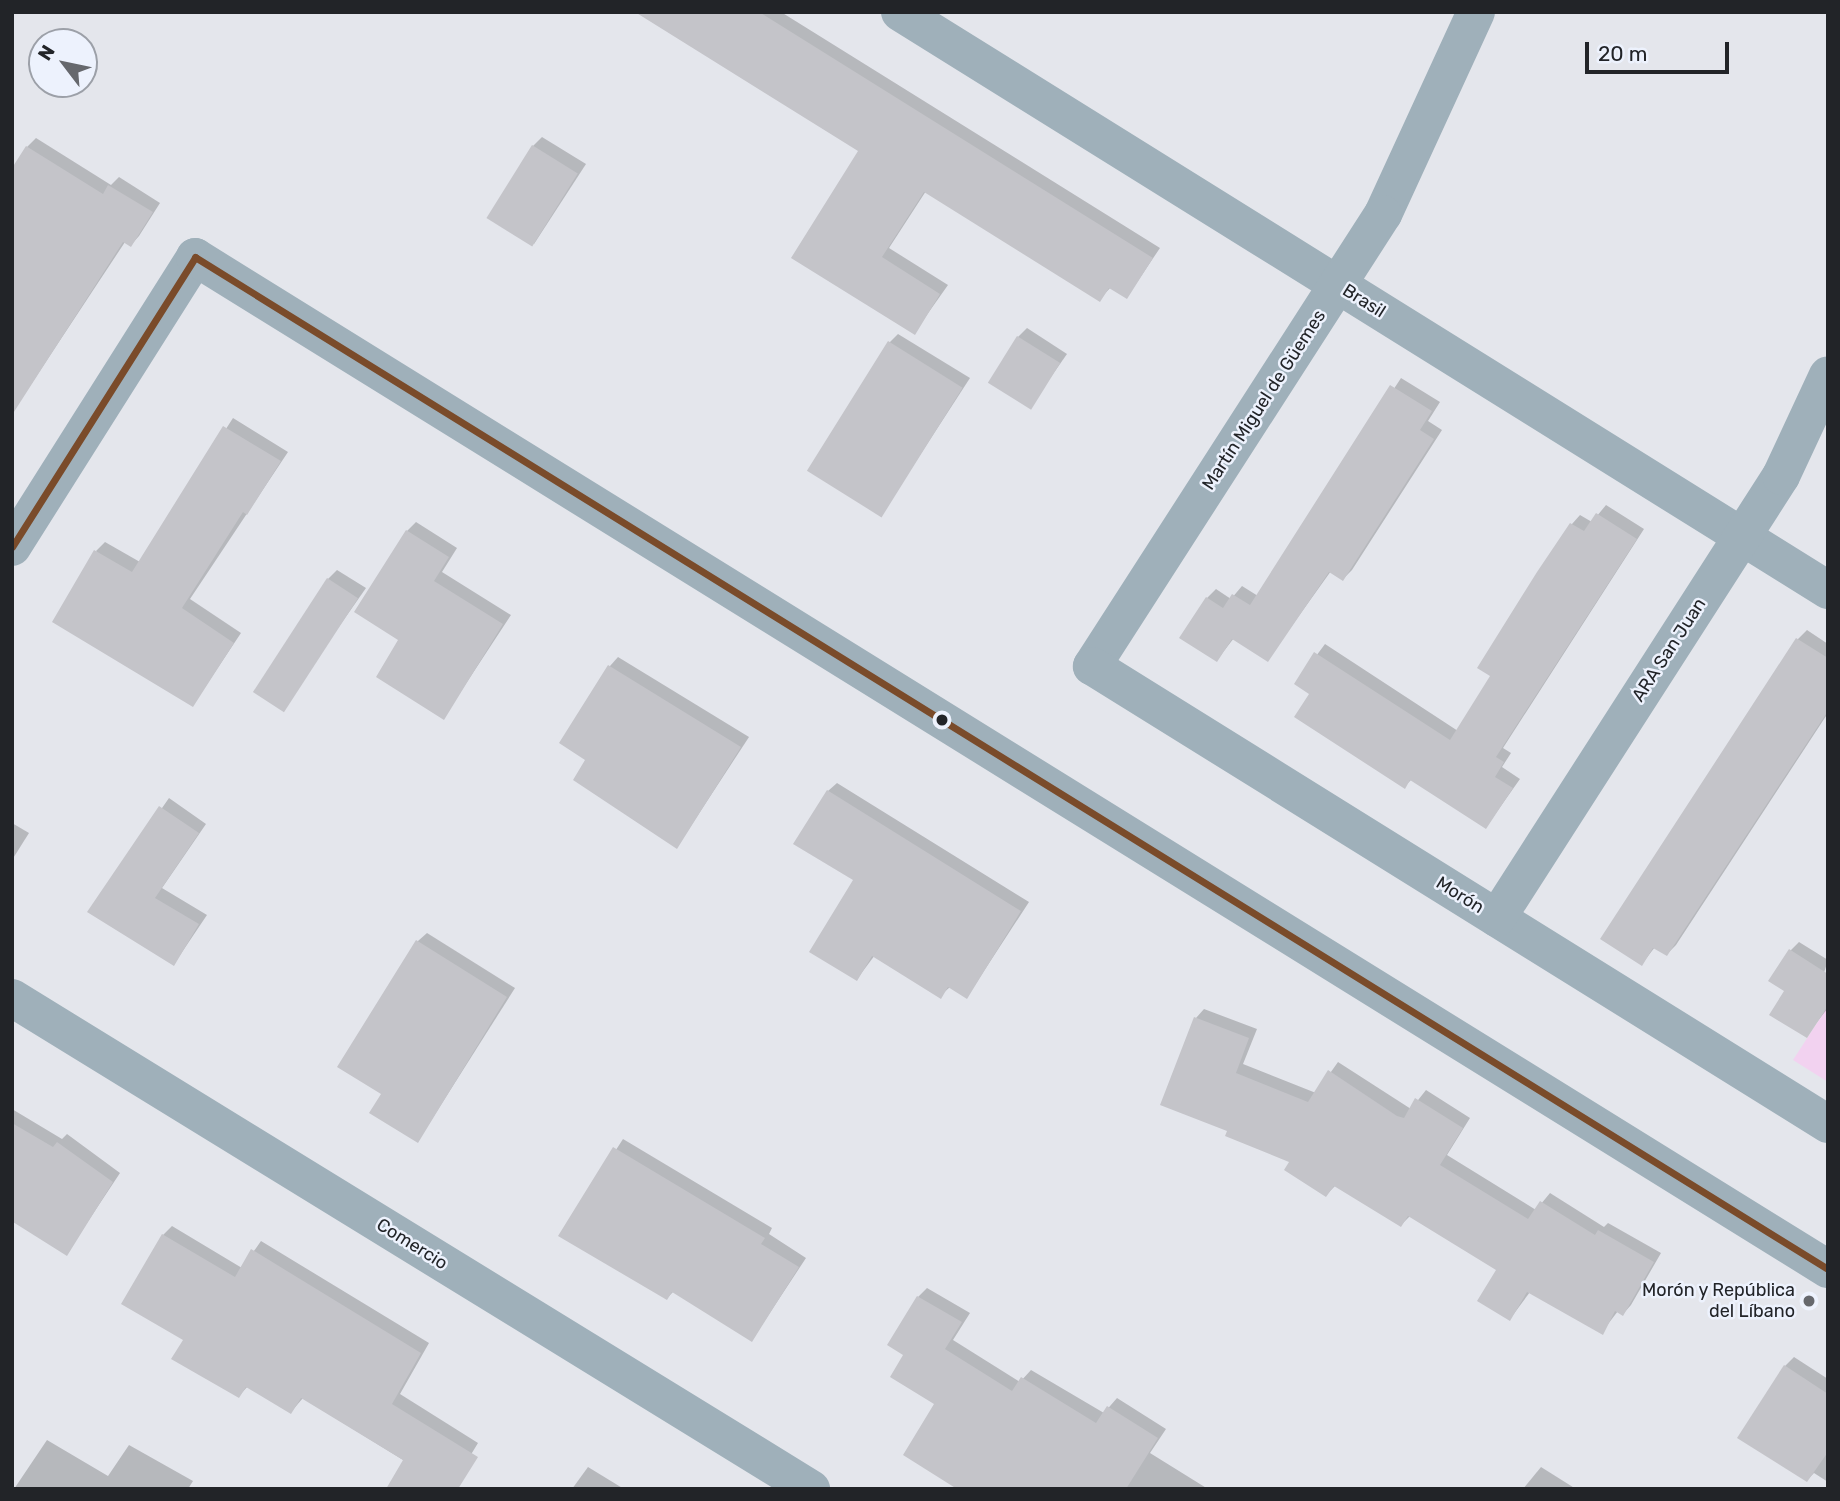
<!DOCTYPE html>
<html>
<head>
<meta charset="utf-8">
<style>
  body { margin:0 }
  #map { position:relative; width:1840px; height:1501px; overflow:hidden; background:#e4e6ec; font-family:Rubik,sans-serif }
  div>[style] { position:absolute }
  .green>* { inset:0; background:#f2d2f0 }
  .shadow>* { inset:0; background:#0003 }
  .building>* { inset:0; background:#c4c4c9; transform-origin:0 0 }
  .street>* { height:38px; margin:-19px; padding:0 19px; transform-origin:19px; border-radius:19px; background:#9fb0ba }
  .bus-1>* { height:7px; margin:-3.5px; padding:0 3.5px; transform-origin:3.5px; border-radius:3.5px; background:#7a4b2a }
  .dots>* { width:19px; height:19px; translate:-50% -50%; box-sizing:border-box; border:4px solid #edf2fd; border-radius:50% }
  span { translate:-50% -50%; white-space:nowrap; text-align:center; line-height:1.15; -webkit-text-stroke:5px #edf2fd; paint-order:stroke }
  .street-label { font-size:18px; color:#222428 }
  .poi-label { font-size:18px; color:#222428 }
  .right { translate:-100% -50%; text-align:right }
  .frame { position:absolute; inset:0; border:14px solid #222428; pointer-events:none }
  .north { position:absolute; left:28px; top:28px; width:70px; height:70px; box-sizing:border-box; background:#edf2fd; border:2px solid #9ca0a8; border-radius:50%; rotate:302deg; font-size:19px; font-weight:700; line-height:28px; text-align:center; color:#222428 }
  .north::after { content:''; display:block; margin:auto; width:24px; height:32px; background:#66686d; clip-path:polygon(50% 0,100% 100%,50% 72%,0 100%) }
  .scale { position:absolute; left:1585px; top:42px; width:144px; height:32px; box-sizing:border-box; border:4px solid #222428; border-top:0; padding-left:9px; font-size:21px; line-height:24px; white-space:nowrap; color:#222428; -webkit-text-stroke:5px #edf2fd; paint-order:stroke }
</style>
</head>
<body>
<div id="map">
  <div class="green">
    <i style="clip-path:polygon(1828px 1006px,1828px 1082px,1793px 1060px)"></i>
  </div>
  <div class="shadow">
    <i style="clip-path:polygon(638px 12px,781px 12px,1160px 248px,1127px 297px,1111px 287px,1100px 299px,926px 191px,889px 248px,948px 285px,914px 333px,794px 257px,860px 151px)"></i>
    <i style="clip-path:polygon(542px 137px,586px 164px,534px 244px,533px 146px)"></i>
    <i style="clip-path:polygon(36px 138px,111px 185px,119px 177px,160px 203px,139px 236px,131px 245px,125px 242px,12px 413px,27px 147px)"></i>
    <i style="clip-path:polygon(1027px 328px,1067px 354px,1029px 408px,1018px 337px)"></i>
    <i style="clip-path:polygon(898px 334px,970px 378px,881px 515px,889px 343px)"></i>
    <i style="clip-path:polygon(1401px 378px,1440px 402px,1428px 421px,1442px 430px,1352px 570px,1343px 579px,1331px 571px,1268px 659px,1234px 638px,1217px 660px,1207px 598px,1216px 589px,1231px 599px,1242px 586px,1258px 596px)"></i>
    <i style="clip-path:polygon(233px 418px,288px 452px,190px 599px,241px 633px,193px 705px,96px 551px,105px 542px,140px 562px)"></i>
    <i style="clip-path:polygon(1606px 505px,1644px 529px,1503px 748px,1511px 753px,1502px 767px,1520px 779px,1486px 827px,1412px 779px,1405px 786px,1311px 693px,1296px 683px,1325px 644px,1458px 731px,1493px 676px,1539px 573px,1572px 524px,1580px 515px,1592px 522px)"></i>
    <i style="clip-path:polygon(416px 522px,457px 548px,442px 572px,511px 615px,444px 717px,407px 531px)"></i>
    <i style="clip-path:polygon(337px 570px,366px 588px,282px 708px,328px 579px)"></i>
    <i style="clip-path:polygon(1807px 630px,1828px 644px,1828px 713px,1676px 945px,1667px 954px,1655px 947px,1642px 964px,1798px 639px)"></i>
    <i style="clip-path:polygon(618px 657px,749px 737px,677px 847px,588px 759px,610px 666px)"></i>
    <i style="clip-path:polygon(837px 783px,1029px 902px,967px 997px,950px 987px,940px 996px,875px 955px,857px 979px,855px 880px,828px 791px)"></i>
    <i style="clip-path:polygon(169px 798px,206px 824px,162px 888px,207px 915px,174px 964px,90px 911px)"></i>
    <i style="clip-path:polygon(12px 823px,29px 833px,12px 860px)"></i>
    <i style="clip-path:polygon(427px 933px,515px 988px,418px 1141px,384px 1094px,418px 941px)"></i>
    <i style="clip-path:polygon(1799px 942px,1828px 960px,1823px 976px,1828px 979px,1828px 1008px,1806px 1036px,1790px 951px)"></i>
    <i style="clip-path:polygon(1204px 1009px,1257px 1029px,1243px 1064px,1316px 1093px,1338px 1062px,1411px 1109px,1426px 1090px,1470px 1118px,1447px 1155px,1536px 1210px,1550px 1193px,1604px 1227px,1608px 1223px,1661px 1253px,1631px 1305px,1623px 1314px,1618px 1311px,1602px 1332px,1530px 1292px,1510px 1319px,1499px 1270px,1410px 1216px,1401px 1225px,1336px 1185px,1326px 1195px,1291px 1161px,1230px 1130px,1196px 1018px)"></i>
    <i style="clip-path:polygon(12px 1109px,62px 1139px,67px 1134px,120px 1173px,67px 1253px,12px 1209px)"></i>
    <i style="clip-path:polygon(623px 1139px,772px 1228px,769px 1234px,806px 1258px,752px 1340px,674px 1291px,667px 1298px,561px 1235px)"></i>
    <i style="clip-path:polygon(172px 1226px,242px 1268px,261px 1241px,429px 1343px,400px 1394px,478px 1443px,450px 1489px,303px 1398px,291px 1412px,248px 1386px,239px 1396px,185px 1340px,163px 1235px)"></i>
    <i style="clip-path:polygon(927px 1288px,970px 1313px,953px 1340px,1020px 1382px,1031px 1370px,1104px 1413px,1117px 1398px,1166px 1429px,1150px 1453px,1208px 1489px,959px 1489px,936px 1404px,906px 1354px,918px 1297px)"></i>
    <i style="clip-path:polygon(1794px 1357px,1828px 1379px,1828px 1482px,1814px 1473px,1807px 1480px,1785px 1366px)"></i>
    <i style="clip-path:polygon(47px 1440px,108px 1476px,129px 1445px,193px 1481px,188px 1489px,14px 1489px)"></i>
    <i style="clip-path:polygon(588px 1467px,624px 1489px,572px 1489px)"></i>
    <i style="clip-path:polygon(1541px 1467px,1576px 1489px,1523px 1489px)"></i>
  </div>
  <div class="building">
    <i style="clip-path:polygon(635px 12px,759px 12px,1153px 258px,1127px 299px,1109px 288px,1100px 302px,924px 192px,882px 257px,940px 294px,915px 335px,791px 258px,858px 151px)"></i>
    <i style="left:532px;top:145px;width:54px;height:86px;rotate:32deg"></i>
    <i style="clip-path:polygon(26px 146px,103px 194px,108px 185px,153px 212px,131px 247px,123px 242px,12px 415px,12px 168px)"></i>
    <i style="left:1017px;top:336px;width:51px;height:55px;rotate:32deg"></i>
    <i style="left:888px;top:341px;width:88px;height:153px;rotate:32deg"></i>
    <i style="clip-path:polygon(1390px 385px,1432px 411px,1420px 430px,1434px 439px,1343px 581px,1329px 572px,1268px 662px,1232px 639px,1217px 662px,1179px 638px,1206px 597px,1223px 608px,1232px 594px,1250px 605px)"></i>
    <i style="clip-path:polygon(223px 426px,281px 461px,247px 515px,243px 512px,182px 608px,234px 643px,193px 707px,52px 622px,94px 550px,132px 572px)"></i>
    <i style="clip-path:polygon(1596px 513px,1637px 539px,1496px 757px,1504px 762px,1495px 777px,1513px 788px,1486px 829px,1410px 780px,1405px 789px,1294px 717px,1309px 694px,1294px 684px,1314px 652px,1450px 740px,1490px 676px,1477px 668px,1537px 572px,1570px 523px,1584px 531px)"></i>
    <i style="clip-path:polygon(406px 530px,449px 557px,434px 581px,503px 624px,444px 720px,376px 677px,398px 640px,354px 612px)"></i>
    <i style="left:327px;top:578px;width:37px;height:136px;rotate:33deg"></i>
    <i style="clip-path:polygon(1796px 638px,1828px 658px,1828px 711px,1667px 956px,1653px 948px,1642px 966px,1600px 939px)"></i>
    <i style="clip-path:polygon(608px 665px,741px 747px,677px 849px,573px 780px,585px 760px,559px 743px)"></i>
    <i style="clip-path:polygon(827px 790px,1021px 911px,967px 999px,948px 987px,941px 999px,872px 956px,857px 981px,809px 952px,853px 880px,793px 844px)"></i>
    <i style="clip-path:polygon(159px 806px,199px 833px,155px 898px,199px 924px,174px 966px,87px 912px)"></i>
    <i style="clip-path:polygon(416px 940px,507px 997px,418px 1143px,369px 1113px,381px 1094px,337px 1067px)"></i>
    <i style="clip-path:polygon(1789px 949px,1828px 974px,1828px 1006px,1807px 1038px,1769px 1015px,1784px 991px,1768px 981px)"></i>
    <i style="clip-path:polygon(1194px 1017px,1249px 1038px,1236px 1073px,1308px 1102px,1328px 1070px,1397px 1116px,1404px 1118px,1415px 1098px,1463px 1128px,1440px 1165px,1528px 1219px,1540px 1201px,1595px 1235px,1598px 1230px,1654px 1262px,1623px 1316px,1615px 1311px,1603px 1335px,1527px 1292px,1510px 1321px,1477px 1301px,1496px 1270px,1408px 1216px,1401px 1227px,1334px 1186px,1326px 1197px,1284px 1170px,1289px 1162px,1225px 1136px,1227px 1131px,1160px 1105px)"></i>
    <i style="clip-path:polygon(12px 1123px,53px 1147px,57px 1142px,113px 1182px,67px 1256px,13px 1222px)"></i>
    <i style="clip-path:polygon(613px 1147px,765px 1238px,761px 1244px,799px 1267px,752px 1342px,672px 1292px,667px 1300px,558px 1236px)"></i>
    <i style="clip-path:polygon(162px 1234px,235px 1277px,251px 1249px,421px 1353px,392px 1404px,478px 1457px,458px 1489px,386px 1489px,403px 1460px,301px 1398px,291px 1414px,246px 1387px,239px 1398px,171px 1359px,183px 1340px,121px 1304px)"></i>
    <i style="clip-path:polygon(917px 1296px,962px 1322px,945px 1349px,1012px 1391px,1021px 1377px,1096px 1423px,1107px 1406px,1158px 1438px,1126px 1489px,957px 1489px,903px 1455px,934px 1404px,890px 1377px,903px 1355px,887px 1345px)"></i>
    <i style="clip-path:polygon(1784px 1365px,1828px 1394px,1828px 1452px,1807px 1482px,1737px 1438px)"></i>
  </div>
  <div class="street">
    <i style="left:900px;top:12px;width:1093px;rotate:31.92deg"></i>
    <i style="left:1476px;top:12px;width:222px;rotate:114.7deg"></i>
    <i style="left:1383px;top:214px;width:538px;rotate:122.77deg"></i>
    <i style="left:1092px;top:666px;width:867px;rotate:31.89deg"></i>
    <i style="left:12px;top:547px;width:343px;rotate:-57.7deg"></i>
    <i style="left:195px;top:257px;width:1921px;rotate:31.79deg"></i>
    <i style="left:1497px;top:918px;width:525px;rotate:-57.28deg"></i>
    <i style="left:1781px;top:476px;width:111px;rotate:-65deg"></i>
    <i style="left:12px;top:998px;width:938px;rotate:31.57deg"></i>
  </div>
  <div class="bus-1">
    <i style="left:12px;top:547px;width:343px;rotate:-57.7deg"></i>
    <i style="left:195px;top:257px;width:1921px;rotate:31.79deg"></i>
  </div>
  <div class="dots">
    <i style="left:942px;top:720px;background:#222428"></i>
    <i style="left:1809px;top:1301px;background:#66686d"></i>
  </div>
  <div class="street-label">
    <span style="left:1364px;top:301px;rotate:32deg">Brasil</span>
    <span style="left:1264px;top:400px;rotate:-57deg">Martín Miguel de Güemes</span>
    <span style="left:1669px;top:650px;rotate:-57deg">ARA San Juan</span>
    <span style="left:1460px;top:895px;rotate:32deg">Morón</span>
    <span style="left:412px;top:1244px;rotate:32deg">Comercio</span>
  </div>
  <div class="poi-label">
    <span class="right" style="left:1795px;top:1301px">Morón y República<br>del Líbano</span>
  </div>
  <div class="frame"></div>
  <div class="north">N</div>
  <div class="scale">20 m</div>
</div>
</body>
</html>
